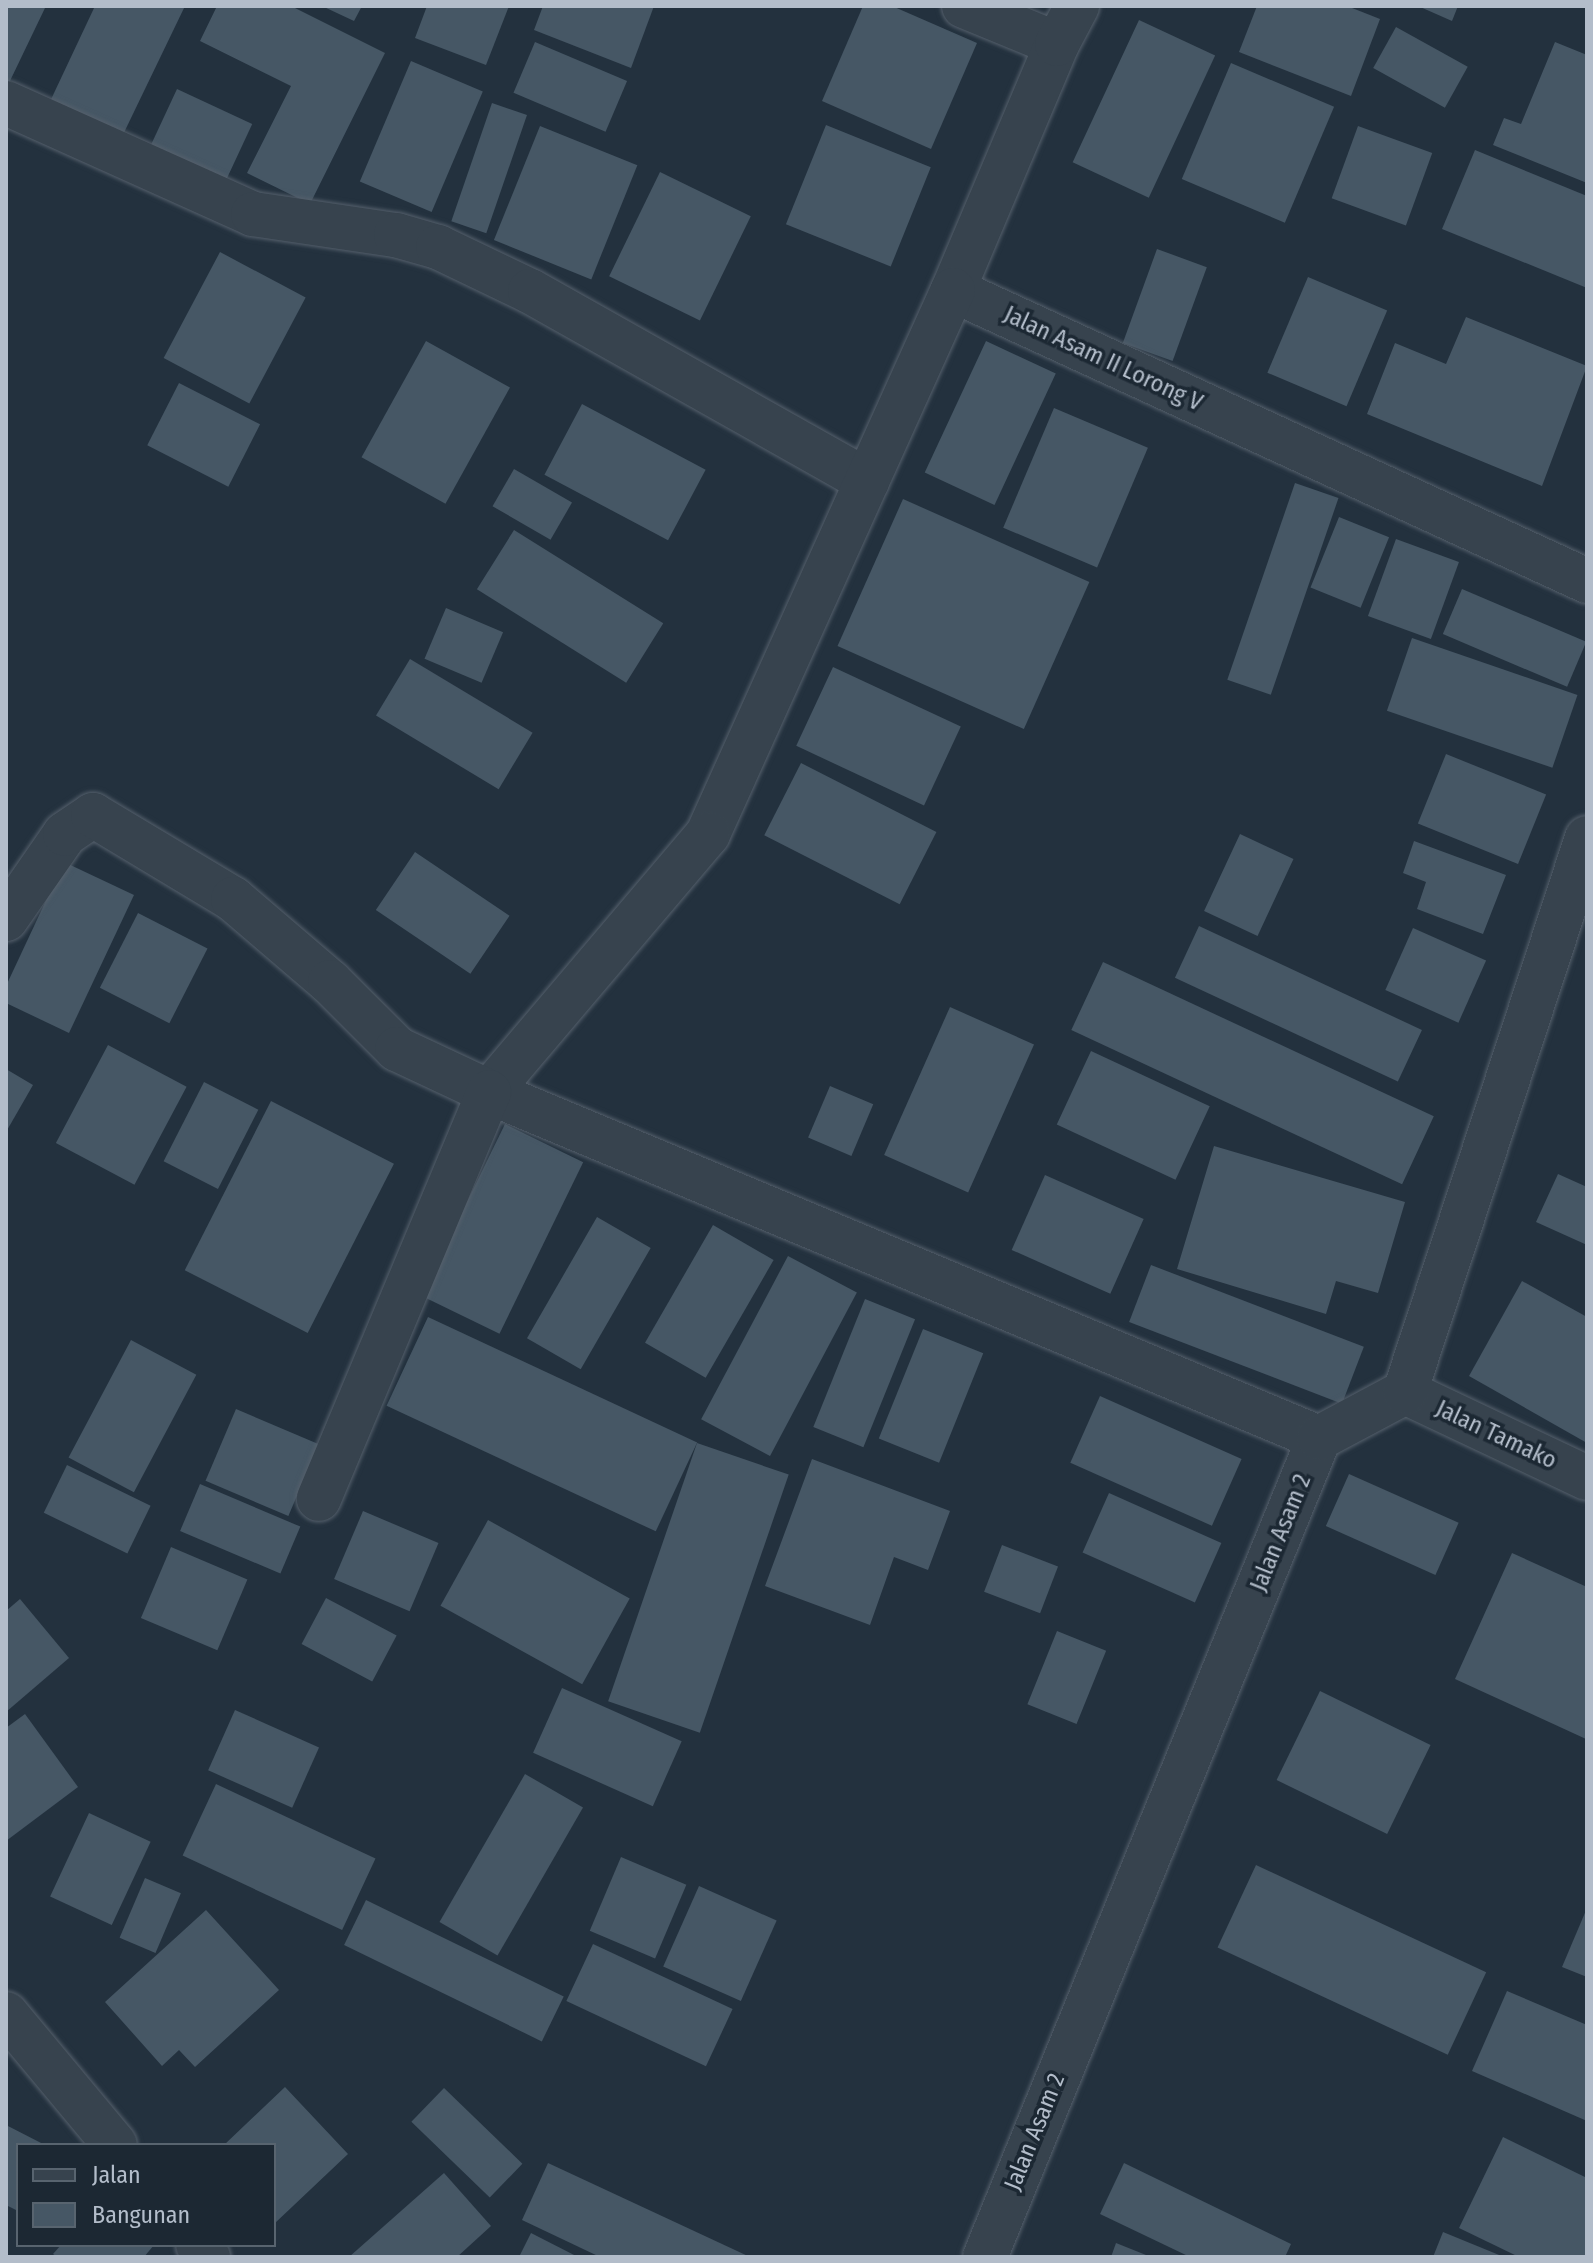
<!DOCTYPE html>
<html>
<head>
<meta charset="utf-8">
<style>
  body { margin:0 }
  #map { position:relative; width:1593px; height:2263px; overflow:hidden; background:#23313e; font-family:"Fira Sans Condensed",sans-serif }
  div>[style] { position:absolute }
  .building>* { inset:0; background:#465765; transform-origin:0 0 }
  .roads { filter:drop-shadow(0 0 2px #55606c) drop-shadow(0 0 2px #55606c) }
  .street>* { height:44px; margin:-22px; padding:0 22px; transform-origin:22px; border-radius:22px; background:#37434e }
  span { translate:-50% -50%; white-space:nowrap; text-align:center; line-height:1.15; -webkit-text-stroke:7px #1c2833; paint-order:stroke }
  .street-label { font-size:24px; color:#b3bdca }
  .frame { position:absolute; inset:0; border:8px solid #b3bdca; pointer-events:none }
  .legend { position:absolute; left:16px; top:2143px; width:260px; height:104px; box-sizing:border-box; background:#1c2833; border:2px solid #58646f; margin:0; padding:10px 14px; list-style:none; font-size:24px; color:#b3bdca }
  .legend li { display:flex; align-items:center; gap:16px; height:40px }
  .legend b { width:40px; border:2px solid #58646f }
</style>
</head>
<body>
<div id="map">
  <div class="building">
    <i style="clip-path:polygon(6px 6px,45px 8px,9px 83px,6px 81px)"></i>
    <i style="clip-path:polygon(95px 6px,185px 6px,118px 145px,46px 110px)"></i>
    <i style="clip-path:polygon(217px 6px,291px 6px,385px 53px,310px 204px,247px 173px,291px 86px,200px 41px)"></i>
    <i style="clip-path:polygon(322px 6px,362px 6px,354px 21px)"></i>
    <i style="clip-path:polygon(427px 6px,509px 6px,486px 65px,415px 38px)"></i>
    <i style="clip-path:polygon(543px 6px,654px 6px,631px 68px,534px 30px)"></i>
    <i style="clip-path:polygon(863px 6px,892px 6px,977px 43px,931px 149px,822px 101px)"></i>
    <i style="clip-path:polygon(1257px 6px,1347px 6px,1380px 19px,1351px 96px,1239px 52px)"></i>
    <i style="clip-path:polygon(1418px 6px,1458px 6px,1452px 21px)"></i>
    <i style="left:1139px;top:20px;width:84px;height:157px;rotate:25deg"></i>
    <i style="left:1396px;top:27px;width:82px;height:47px;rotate:29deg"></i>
    <i style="left:535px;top:42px;width:100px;height:55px;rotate:23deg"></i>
    <i style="clip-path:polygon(1555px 42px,1587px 55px,1587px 183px,1493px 145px,1504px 118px,1521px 124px)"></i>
    <i style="left:411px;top:61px;width:78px;height:131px;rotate:23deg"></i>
    <i style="left:1231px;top:63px;width:112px;height:126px;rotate:23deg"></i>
    <i style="left:177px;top:89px;width:83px;height:73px;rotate:25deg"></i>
    <i style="left:492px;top:103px;width:37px;height:125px;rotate:19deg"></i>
    <i style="left:826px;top:125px;width:113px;height:107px;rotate:22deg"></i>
    <i style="left:540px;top:126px;width:105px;height:123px;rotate:22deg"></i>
    <i style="left:1358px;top:126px;width:79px;height:77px;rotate:20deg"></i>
    <i style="clip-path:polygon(1475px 150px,1587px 196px,1587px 288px,1442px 229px)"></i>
    <i style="left:660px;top:172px;width:101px;height:116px;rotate:26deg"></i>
    <i style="left:1157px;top:249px;width:53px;height:100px;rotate:20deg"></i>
    <i style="left:220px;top:252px;width:97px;height:120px;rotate:28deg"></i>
    <i style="left:1308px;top:277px;width:86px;height:104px;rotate:23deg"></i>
    <i style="clip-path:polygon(1466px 317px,1587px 366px,1542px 486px,1367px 414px,1395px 343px,1446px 364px)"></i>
    <i style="left:426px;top:341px;width:96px;height:133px;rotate:29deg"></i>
    <i style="left:986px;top:341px;width:77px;height:145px;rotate:25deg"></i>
    <i style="left:179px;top:383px;width:91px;height:70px;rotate:27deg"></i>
    <i style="left:582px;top:404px;width:140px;height:80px;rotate:28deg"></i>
    <i style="left:1054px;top:408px;width:102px;height:130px;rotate:23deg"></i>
    <i style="left:514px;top:469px;width:67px;height:43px;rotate:30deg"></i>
    <i style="left:1295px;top:483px;width:46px;height:208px;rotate:19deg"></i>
    <i style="left:903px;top:499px;width:204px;height:161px;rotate:24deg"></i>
    <i style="left:1339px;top:517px;width:54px;height:76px;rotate:22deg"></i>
    <i style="left:514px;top:530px;width:176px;height:70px;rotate:32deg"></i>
    <i style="left:1396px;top:539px;width:67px;height:82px;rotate:20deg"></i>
    <i style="left:1462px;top:589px;width:135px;height:49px;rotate:23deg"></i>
    <i style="left:446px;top:608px;width:62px;height:55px;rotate:23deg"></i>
    <i style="left:1412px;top:638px;width:175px;height:77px;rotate:19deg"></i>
    <i style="left:410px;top:659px;width:143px;height:66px;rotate:31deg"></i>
    <i style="left:833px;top:667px;width:141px;height:87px;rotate:25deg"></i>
    <i style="left:1446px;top:754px;width:108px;height:75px;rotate:22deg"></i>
    <i style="left:801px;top:763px;width:152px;height:81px;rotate:27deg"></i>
    <i style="left:1240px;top:834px;width:59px;height:85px;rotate:25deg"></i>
    <i style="clip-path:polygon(1414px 841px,1506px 875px,1483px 934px,1417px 909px,1426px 882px,1403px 873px)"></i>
    <i style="left:415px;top:852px;width:114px;height:70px;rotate:34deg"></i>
    <i style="clip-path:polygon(64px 862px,134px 895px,69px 1033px,6px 1003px,6px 986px)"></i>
    <i style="left:138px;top:913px;width:78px;height:84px;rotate:27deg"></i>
    <i style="left:1199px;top:926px;width:246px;height:57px;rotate:25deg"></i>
    <i style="left:1413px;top:928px;width:80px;height:68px;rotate:24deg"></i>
    <i style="left:1103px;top:962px;width:365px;height:75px;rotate:25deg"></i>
    <i style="left:950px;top:1007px;width:92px;height:162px;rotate:24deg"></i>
    <i style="left:108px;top:1045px;width:89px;height:111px;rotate:28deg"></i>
    <i style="left:1091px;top:1051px;width:131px;height:81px;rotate:25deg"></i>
    <i style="clip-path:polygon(6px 1069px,33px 1085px,6px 1132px)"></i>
    <i style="left:204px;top:1082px;width:61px;height:89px;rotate:27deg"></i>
    <i style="left:830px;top:1086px;width:47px;height:56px;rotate:23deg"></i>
    <i style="left:271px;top:1101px;width:138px;height:190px;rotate:27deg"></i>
    <i style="left:505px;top:1124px;width:87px;height:191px;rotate:26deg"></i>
    <i style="clip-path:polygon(1214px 1146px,1405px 1202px,1378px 1293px,1336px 1281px,1326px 1314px,1177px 1269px)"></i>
    <i style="clip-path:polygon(1558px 1174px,1587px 1187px,1587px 1245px,1536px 1222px)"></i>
    <i style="left:1045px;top:1175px;width:108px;height:82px;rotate:24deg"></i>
    <i style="left:597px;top:1217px;width:62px;height:140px;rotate:30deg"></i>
    <i style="left:713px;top:1225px;width:70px;height:136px;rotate:30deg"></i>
    <i style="left:788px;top:1256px;width:78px;height:185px;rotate:28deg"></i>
    <i style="left:1151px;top:1265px;width:228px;height:61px;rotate:21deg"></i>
    <i style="clip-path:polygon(1522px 1281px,1587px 1317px,1587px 1443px,1469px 1376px)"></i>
    <i style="left:865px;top:1299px;width:54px;height:138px;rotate:22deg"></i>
    <i style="left:428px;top:1317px;width:297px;height:98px;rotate:25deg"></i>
    <i style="left:923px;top:1329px;width:65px;height:118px;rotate:22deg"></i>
    <i style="left:131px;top:1340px;width:74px;height:133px;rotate:28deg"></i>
    <i style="left:1100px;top:1396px;width:155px;height:73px;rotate:24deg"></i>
    <i style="left:236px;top:1409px;width:90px;height:78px;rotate:23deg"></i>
    <i style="left:697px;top:1443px;width:97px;height:273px;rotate:19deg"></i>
    <i style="clip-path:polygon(812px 1459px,950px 1511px,928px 1570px,894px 1557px,870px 1625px,765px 1586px)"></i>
    <i style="left:67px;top:1465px;width:93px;height:53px;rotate:26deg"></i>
    <i style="left:1349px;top:1474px;width:120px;height:57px;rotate:24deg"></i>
    <i style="left:200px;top:1484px;width:109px;height:51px;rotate:23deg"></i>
    <i style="left:1109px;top:1493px;width:123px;height:65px;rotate:24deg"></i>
    <i style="left:363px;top:1511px;width:82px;height:74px;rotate:23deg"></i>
    <i style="left:488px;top:1520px;width:162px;height:98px;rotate:29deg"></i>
    <i style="left:1002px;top:1545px;width:60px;height:50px;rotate:21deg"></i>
    <i style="left:171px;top:1547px;width:83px;height:77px;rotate:23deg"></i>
    <i style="clip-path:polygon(1512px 1553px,1587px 1587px,1586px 1739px,1455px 1679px)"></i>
    <i style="left:326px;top:1598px;width:80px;height:52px;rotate:28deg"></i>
    <i style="clip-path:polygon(20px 1599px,69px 1658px,6px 1712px,6px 1611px)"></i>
    <i style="left:1057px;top:1631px;width:53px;height:79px;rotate:22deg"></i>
    <i style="left:562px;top:1688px;width:131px;height:71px;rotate:24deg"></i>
    <i style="left:1320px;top:1691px;width:123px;height:99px;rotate:26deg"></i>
    <i style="left:235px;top:1710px;width:92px;height:66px;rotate:24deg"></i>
    <i style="clip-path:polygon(25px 1714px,78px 1787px,6px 1841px,6px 1728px)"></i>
    <i style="left:525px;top:1774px;width:67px;height:171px;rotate:30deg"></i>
    <i style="left:216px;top:1784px;width:176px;height:79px;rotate:25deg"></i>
    <i style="left:89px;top:1813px;width:68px;height:92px;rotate:25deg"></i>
    <i style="left:621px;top:1857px;width:71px;height:80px;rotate:23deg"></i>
    <i style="left:1256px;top:1865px;width:254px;height:91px;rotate:25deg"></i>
    <i style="left:145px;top:1878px;width:39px;height:65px;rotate:23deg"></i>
    <i style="left:699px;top:1886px;width:85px;height:88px;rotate:24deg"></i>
    <i style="left:366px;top:1900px;width:220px;height:50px;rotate:26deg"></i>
    <i style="clip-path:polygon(1587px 1908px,1587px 1977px,1562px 1967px)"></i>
    <i style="clip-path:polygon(206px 1910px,279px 1990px,195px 2067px,179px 2050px,162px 2066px,105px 2002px)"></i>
    <i style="left:593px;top:1944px;width:154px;height:63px;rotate:25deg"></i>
    <i style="clip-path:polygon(1507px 1991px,1587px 2025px,1587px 2121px,1472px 2071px)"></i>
    <i style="clip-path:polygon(285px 2087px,348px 2154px,274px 2224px,274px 2145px,224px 2145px)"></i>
    <i style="left:444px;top:2088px;width:109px;height:47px;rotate:44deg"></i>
    <i style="clip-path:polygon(6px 2125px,45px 2145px,18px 2145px,18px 2211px,6px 2205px)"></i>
    <i style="clip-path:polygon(1503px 2137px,1587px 2178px,1587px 2257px,1519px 2257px,1459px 2228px)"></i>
    <i style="clip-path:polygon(548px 2163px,750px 2257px,600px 2257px,522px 2220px)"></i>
    <i style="clip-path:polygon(1124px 2163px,1291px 2244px,1285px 2257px,1190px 2257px,1100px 2214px)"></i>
    <i style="clip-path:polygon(444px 2173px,491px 2226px,457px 2257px,349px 2257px)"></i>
    <i style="clip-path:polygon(1443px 2232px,1504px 2257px,1433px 2257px)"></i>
    <i style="clip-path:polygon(531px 2233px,578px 2257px,519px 2257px)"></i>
    <i style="clip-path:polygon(1116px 2243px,1151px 2257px,1111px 2257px)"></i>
    <i style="clip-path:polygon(61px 2245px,154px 2245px,144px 2257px,57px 2257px,53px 2254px)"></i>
  </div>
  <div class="roads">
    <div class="street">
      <i style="left:964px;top:6px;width:100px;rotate:22.2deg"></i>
      <i style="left:1057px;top:44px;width:267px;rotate:112.9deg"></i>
      <i style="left:953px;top:290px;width:698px;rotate:24.65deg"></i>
      <i style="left:1057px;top:44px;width:43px;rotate:-62.2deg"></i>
      <i style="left:6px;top:103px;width:271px;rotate:24.2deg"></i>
      <i style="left:253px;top:214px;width:145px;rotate:8.4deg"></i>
      <i style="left:396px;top:235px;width:44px;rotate:15.9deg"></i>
      <i style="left:438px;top:247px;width:102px;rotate:25.6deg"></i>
      <i style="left:530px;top:291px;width:387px;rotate:29.4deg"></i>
      <i style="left:953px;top:290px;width:597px;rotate:114.25deg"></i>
      <i style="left:708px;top:834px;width:338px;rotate:130.3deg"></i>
      <i style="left:489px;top:1092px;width:899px;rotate:22.63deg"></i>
      <i style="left:6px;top:919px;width:103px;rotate:-55.2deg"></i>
      <i style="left:65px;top:834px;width:34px;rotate:-34deg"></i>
      <i style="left:93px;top:815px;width:163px;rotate:31deg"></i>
      <i style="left:233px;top:899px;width:128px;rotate:40.6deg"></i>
      <i style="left:330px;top:982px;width:95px;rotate:45deg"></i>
      <i style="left:397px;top:1049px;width:102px;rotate:25.1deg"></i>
      <i style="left:489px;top:1092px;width:441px;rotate:112.7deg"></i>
      <i style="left:1405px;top:1392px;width:201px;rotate:25.3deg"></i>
      <i style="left:6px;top:2014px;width:170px;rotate:50.2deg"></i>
      <i style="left:198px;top:2245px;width:16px;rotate:50deg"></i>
      <i style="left:985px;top:2257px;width:884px;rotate:-67.81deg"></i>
      <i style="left:1319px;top:1438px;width:98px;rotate:-28.1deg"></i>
      <i style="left:1405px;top:1392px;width:583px;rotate:-71.81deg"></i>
    </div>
  </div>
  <div class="street-label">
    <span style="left:1103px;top:359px;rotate:25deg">Jalan Asam II Lorong V</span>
    <span style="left:1496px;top:1435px;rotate:25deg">Jalan Tamako</span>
    <span style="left:1281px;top:1533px;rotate:-68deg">Jalan Asam 2</span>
    <span style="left:1035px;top:2132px;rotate:-68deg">Jalan Asam 2</span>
  </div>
  <div class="frame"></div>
  <ul class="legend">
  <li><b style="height:10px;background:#37434e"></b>Jalan</li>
  <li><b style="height:22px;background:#465765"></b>Bangunan</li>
  </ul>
</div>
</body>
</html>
